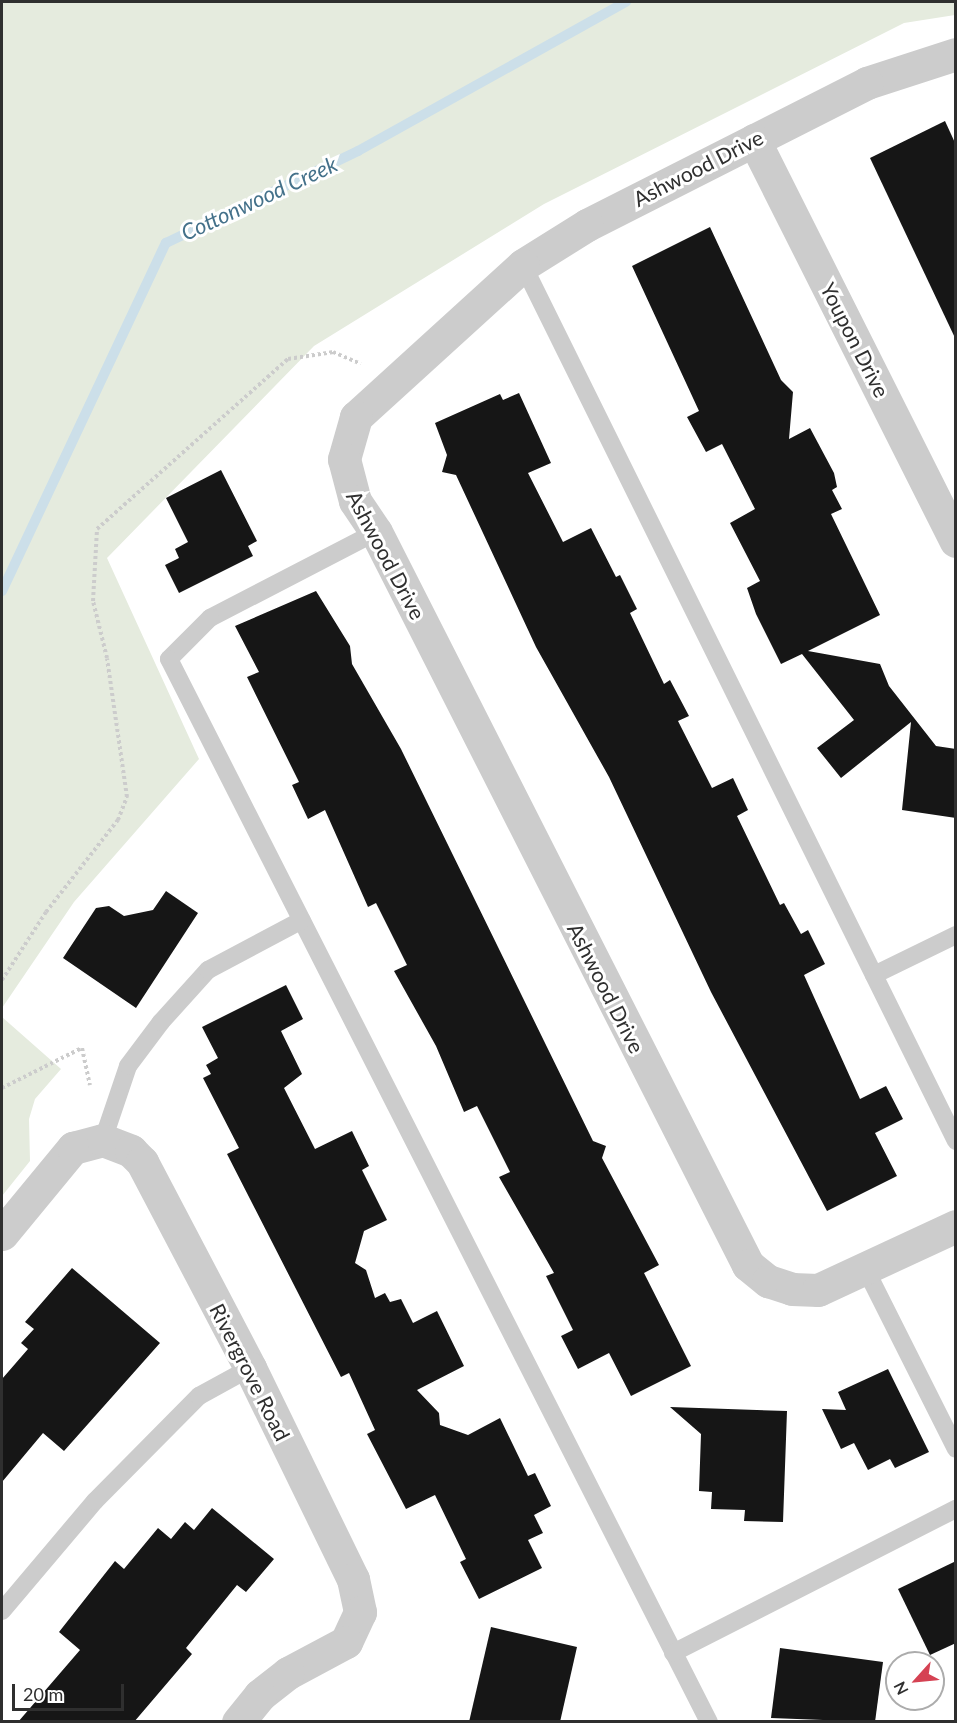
<!DOCTYPE html>
<html>
<head>
<meta charset="utf-8">
<style>
  body { margin:0 }
  #map { position:relative; width:957px; height:1723px; overflow:hidden; background:#fff; font-family:Lato,sans-serif }
  div>[style] { position:absolute }
  .green>* { inset:0; background:#e5ebde }
  .stream>* { height:10px; margin:-5px; padding:0 5px; transform-origin:5px; border-radius:5px; background:#ccdfe9 }
  .building>* { inset:0; background:#161616 }
  .path>* { height:4px; margin-top:-2px; transform-origin:0; background:repeating-linear-gradient(90deg,#ccc 0 3px,transparent 0 6px) }
  .service>* { height:18px; margin:-9px; padding:0 9px; transform-origin:9px; border-radius:9px; background:#ccc }
  .minor>* { height:33px; margin:-16.5px; padding:0 16.5px; transform-origin:16.5px; border-radius:16.5px; background:#ccc }
  span { translate:-50% -50%; white-space:nowrap; text-align:center; line-height:1.15; -webkit-text-stroke:6px #fff; paint-order:stroke }
  .street-label { font-size:21px; color:#2f2f2f }
  .water-label { font-size:22px; color:#44718a; font-style:italic }
  .frame { position:absolute; inset:0; border:3px solid #2f2f2f; pointer-events:none }
  .north { position:absolute; left:885px; top:1651px; width:60px; height:60px; box-sizing:border-box; background:#fff; border:2px solid #acacac; border-radius:50%; rotate:243deg; font-size:16px; font-weight:700; line-height:24px; text-align:center; color:#2f2f2f }
  .north::after { content:''; display:block; margin:auto; width:21px; height:27px; background:#d54253; clip-path:polygon(50% 0,100% 100%,50% 72%,0 100%) }
  .scale { position:absolute; left:12px; top:1684px; width:112px; height:27px; box-sizing:border-box; border:3px solid #2f2f2f; border-top:0; padding-left:8px; font-size:18px; line-height:21px; white-space:nowrap; color:#2f2f2f; -webkit-text-stroke:4px #fff; paint-order:stroke }
</style>
</head>
<body>
<div id="map">
  <div class="green">
    <i style="clip-path:polygon(2px 2px,955px 2px,955px 15px,904px 23px,544px 204px,314px 346px,107px 558px,199px 759px,74px 902px,2px 1008px)"></i>
    <i style="clip-path:polygon(2px 1017px,61px 1069px,35px 1099px,29px 1119px,30px 1161px,2px 1196px)"></i>
  </div>
  <div class="stream">
    <i style="left:2px;top:591px;width:385px;rotate:-64.8deg"></i>
    <i style="left:166px;top:243px;width:213px;rotate:-25.6deg"></i>
    <i style="left:358px;top:151px;width:307px;rotate:-29.1deg"></i>
  </div>
  <div class="building">
    <i style="clip-path:polygon(945px 121px,956px 145px,956px 340px,870px 158px)"></i>
    <i style="clip-path:polygon(710px 227px,781px 380px,793px 392px,789px 439px,810px 428px,834px 473px,837px 487px,832px 490px,842px 509px,831px 514px,880px 615px,808px 651px,880px 664px,889px 686px,936px 746px,956px 749px,956px 818px,902px 810px,911px 722px,841px 778px,817px 748px,854px 720px,802px 654px,781px 664px,756px 614px,747px 588px,760px 581px,730px 523px,755px 509px,722px 444px,706px 452px,687px 417px,699px 411px,632px 266px)"></i>
    <i style="clip-path:polygon(519px 393px,551px 463px,528px 473px,563px 542px,591px 528px,616px 577px,620px 575px,637px 609px,630px 613px,664px 684px,670px 680px,689px 716px,678px 721px,712px 788px,733px 778px,748px 810px,737px 816px,780px 905px,784px 903px,801px 934px,808px 930px,825px 964px,804px 975px,860px 1099px,886px 1086px,903px 1119px,875px 1133px,897px 1176px,827px 1211px,711px 992px,609px 777px,536px 647px,456px 475px,442px 472px,447px 455px,435px 423px,500px 394px,503px 400px)"></i>
    <i style="clip-path:polygon(221px 470px,257px 541px,248px 546px,253px 556px,179px 593px,165px 565px,179px 558px,175px 549px,188px 542px,166px 498px)"></i>
    <i style="clip-path:polygon(316px 591px,350px 646px,352px 664px,401px 749px,593px 1141px,606px 1146px,602px 1158px,659px 1265px,644px 1273px,691px 1366px,631px 1396px,609px 1353px,578px 1369px,561px 1336px,573px 1330px,546px 1276px,554px 1273px,499px 1177px,510px 1172px,477px 1106px,464px 1112px,436px 1046px,394px 971px,407px 965px,376px 903px,368px 907px,325px 810px,308px 819px,292px 785px,299px 782px,247px 677px,259px 672px,235px 626px)"></i>
    <i style="clip-path:polygon(166px 891px,198px 913px,136px 1008px,63px 958px,96px 908px,109px 906px,124px 916px,153px 910px)"></i>
    <i style="clip-path:polygon(286px 985px,303px 1019px,281px 1031px,302px 1074px,284px 1088px,315px 1149px,352px 1131px,369px 1166px,362px 1170px,387px 1220px,364px 1231px,355px 1263px,366px 1270px,375px 1298px,385px 1293px,390px 1302px,401px 1299px,413px 1323px,437px 1311px,464px 1366px,417px 1390px,439px 1413px,440px 1425px,468px 1435px,500px 1418px,528px 1476px,535px 1473px,551px 1506px,534px 1515px,543px 1533px,528px 1540px,542px 1568px,479px 1599px,460px 1562px,466px 1559px,435px 1495px,406px 1509px,367px 1434px,375px 1430px,349px 1373px,341px 1377px,227px 1154px,239px 1148px,203px 1078px,211px 1074px,206px 1065px,218px 1058px,202px 1027px)"></i>
    <i style="clip-path:polygon(72px 1268px,160px 1343px,64px 1451px,43px 1433px,2px 1482px,2px 1379px,28px 1349px,21px 1343px,34px 1329px,25px 1322px)"></i>
    <i style="clip-path:polygon(888px 1369px,929px 1452px,895px 1468px,890px 1459px,868px 1470px,854px 1443px,841px 1449px,822px 1409px,846px 1410px,838px 1392px)"></i>
    <i style="clip-path:polygon(670px 1407px,787px 1411px,783px 1522px,744px 1521px,745px 1510px,711px 1509px,712px 1492px,699px 1491px,701px 1434px)"></i>
    <i style="clip-path:polygon(212px 1508px,274px 1559px,246px 1592px,237px 1585px,186px 1648px,192px 1654px,134px 1722px,18px 1722px,80px 1650px,59px 1632px,115px 1561px,124px 1569px,158px 1528px,171px 1539px,185px 1522px,194px 1530px)"></i>
    <i style="clip-path:polygon(956px 1561px,956px 1643px,930px 1655px,898px 1589px)"></i>
    <i style="clip-path:polygon(491px 1627px,577px 1647px,560px 1722px,469px 1722px)"></i>
    <i style="clip-path:polygon(780px 1648px,883px 1662px,875px 1722px,771px 1718px)"></i>
  </div>
  <div class="path">
    <i style="left:2px;top:980px;width:81px;rotate:-57.1deg"></i>
    <i style="left:46px;top:912px;width:117px;rotate:-52deg"></i>
    <i style="left:118px;top:820px;width:25px;rotate:-69deg"></i>
    <i style="left:127px;top:797px;width:140px;rotate:-98.2deg"></i>
    <i style="left:107px;top:658px;width:59px;rotate:-103.8deg"></i>
    <i style="left:93px;top:601px;width:72px;rotate:-86.8deg"></i>
    <i style="left:97px;top:529px;width:256px;rotate:-41.7deg"></i>
    <i style="left:288px;top:359px;width:46px;rotate:-8.8deg"></i>
    <i style="left:333px;top:352px;width:30px;rotate:23deg"></i>
    <i style="left:2px;top:1088px;width:89px;rotate:-26.6deg"></i>
    <i style="left:82px;top:1048px;width:38px;rotate:78deg"></i>
  </div>
  <div class="service">
    <i style="left:523px;top:265px;width:977px;rotate:63.7deg"></i>
    <i style="left:376px;top:532px;width:187px;rotate:152.6deg"></i>
    <i style="left:210px;top:618px;width:58px;rotate:135deg"></i>
    <i style="left:169px;top:659px;width:1192px;rotate:63.07deg"></i>
    <i style="left:874px;top:975px;width:91px;rotate:-26deg"></i>
    <i style="left:103px;top:1140px;width:78px;rotate:-71.3deg"></i>
    <i style="left:128px;top:1066px;width:55px;rotate:-53.1deg"></i>
    <i style="left:161px;top:1022px;width:70px;rotate:-47.9deg"></i>
    <i style="left:208px;top:970px;width:106px;rotate:-28deg"></i>
    <i style="left:866px;top:1270px;width:200px;rotate:63.3deg"></i>
    <i style="left:2px;top:1611px;width:144px;rotate:-49.8deg"></i>
    <i style="left:95px;top:1501px;width:148px;rotate:-45.3deg"></i>
    <i style="left:199px;top:1396px;width:58px;rotate:-28.8deg"></i>
    <i style="left:673px;top:1653px;width:318px;rotate:-27deg"></i>
  </div>
  <div class="minor">
    <i style="left:956px;top:54px;width:94px;rotate:162deg"></i>
    <i style="left:867px;top:83px;width:314px;rotate:153.1deg"></i>
    <i style="left:587px;top:225px;width:75px;rotate:148deg"></i>
    <i style="left:523px;top:265px;width:226px;rotate:137.7deg"></i>
    <i style="left:356px;top:417px;width:44px;rotate:105.9deg"></i>
    <i style="left:344px;top:459px;width:43px;rotate:75.3deg"></i>
    <i style="left:355px;top:501px;width:37px;rotate:56deg"></i>
    <i style="left:376px;top:532px;width:822px;rotate:63.09deg"></i>
    <i style="left:748px;top:1265px;width:26px;rotate:39deg"></i>
    <i style="left:768px;top:1281px;width:25px;rotate:18deg"></i>
    <i style="left:792px;top:1289px;width:26px;rotate:2deg"></i>
    <i style="left:818px;top:1290px;width:152px;rotate:-24.9deg"></i>
    <i style="left:754px;top:140px;width:449px;rotate:63.3deg"></i>
    <i style="left:2px;top:1234px;width:112px;rotate:-50.5deg"></i>
    <i style="left:73px;top:1148px;width:31px;rotate:-15deg"></i>
    <i style="left:103px;top:1140px;width:30px;rotate:21deg"></i>
    <i style="left:131px;top:1151px;width:16px;rotate:45deg"></i>
    <i style="left:142px;top:1162px;width:233px;rotate:62.3deg"></i>
    <i style="left:250px;top:1368px;width:235px;rotate:64deg"></i>
    <i style="left:353px;top:1579px;width:34px;rotate:78deg"></i>
    <i style="left:360px;top:1612px;width:33px;rotate:115deg"></i>
    <i style="left:346px;top:1642px;width:66px;rotate:151.9deg"></i>
    <i style="left:288px;top:1673px;width:36px;rotate:142deg"></i>
    <i style="left:260px;top:1695px;width:35px;rotate:129deg"></i>
  </div>
  <div class="street-label">
    <span style="left:698px;top:168px;rotate:-27deg">Ashwood Drive</span>
    <span style="left:855px;top:340px;rotate:63deg">Youpon Drive</span>
    <span style="left:386px;top:555px;rotate:62deg">Ashwood Drive</span>
    <span style="left:606px;top:988px;rotate:63deg">Ashwood Drive</span>
    <span style="left:250px;top:1372px;rotate:63deg">Rivergrove Road</span>
  </div>
  <div class="water-label">
    <span style="left:259px;top:198px;rotate:-25deg">Cottonwood Creek</span>
  </div>
  <div class="frame"></div>
  <div class="north">N</div>
  <div class="scale">20 m</div>
</div>
</body>
</html>
